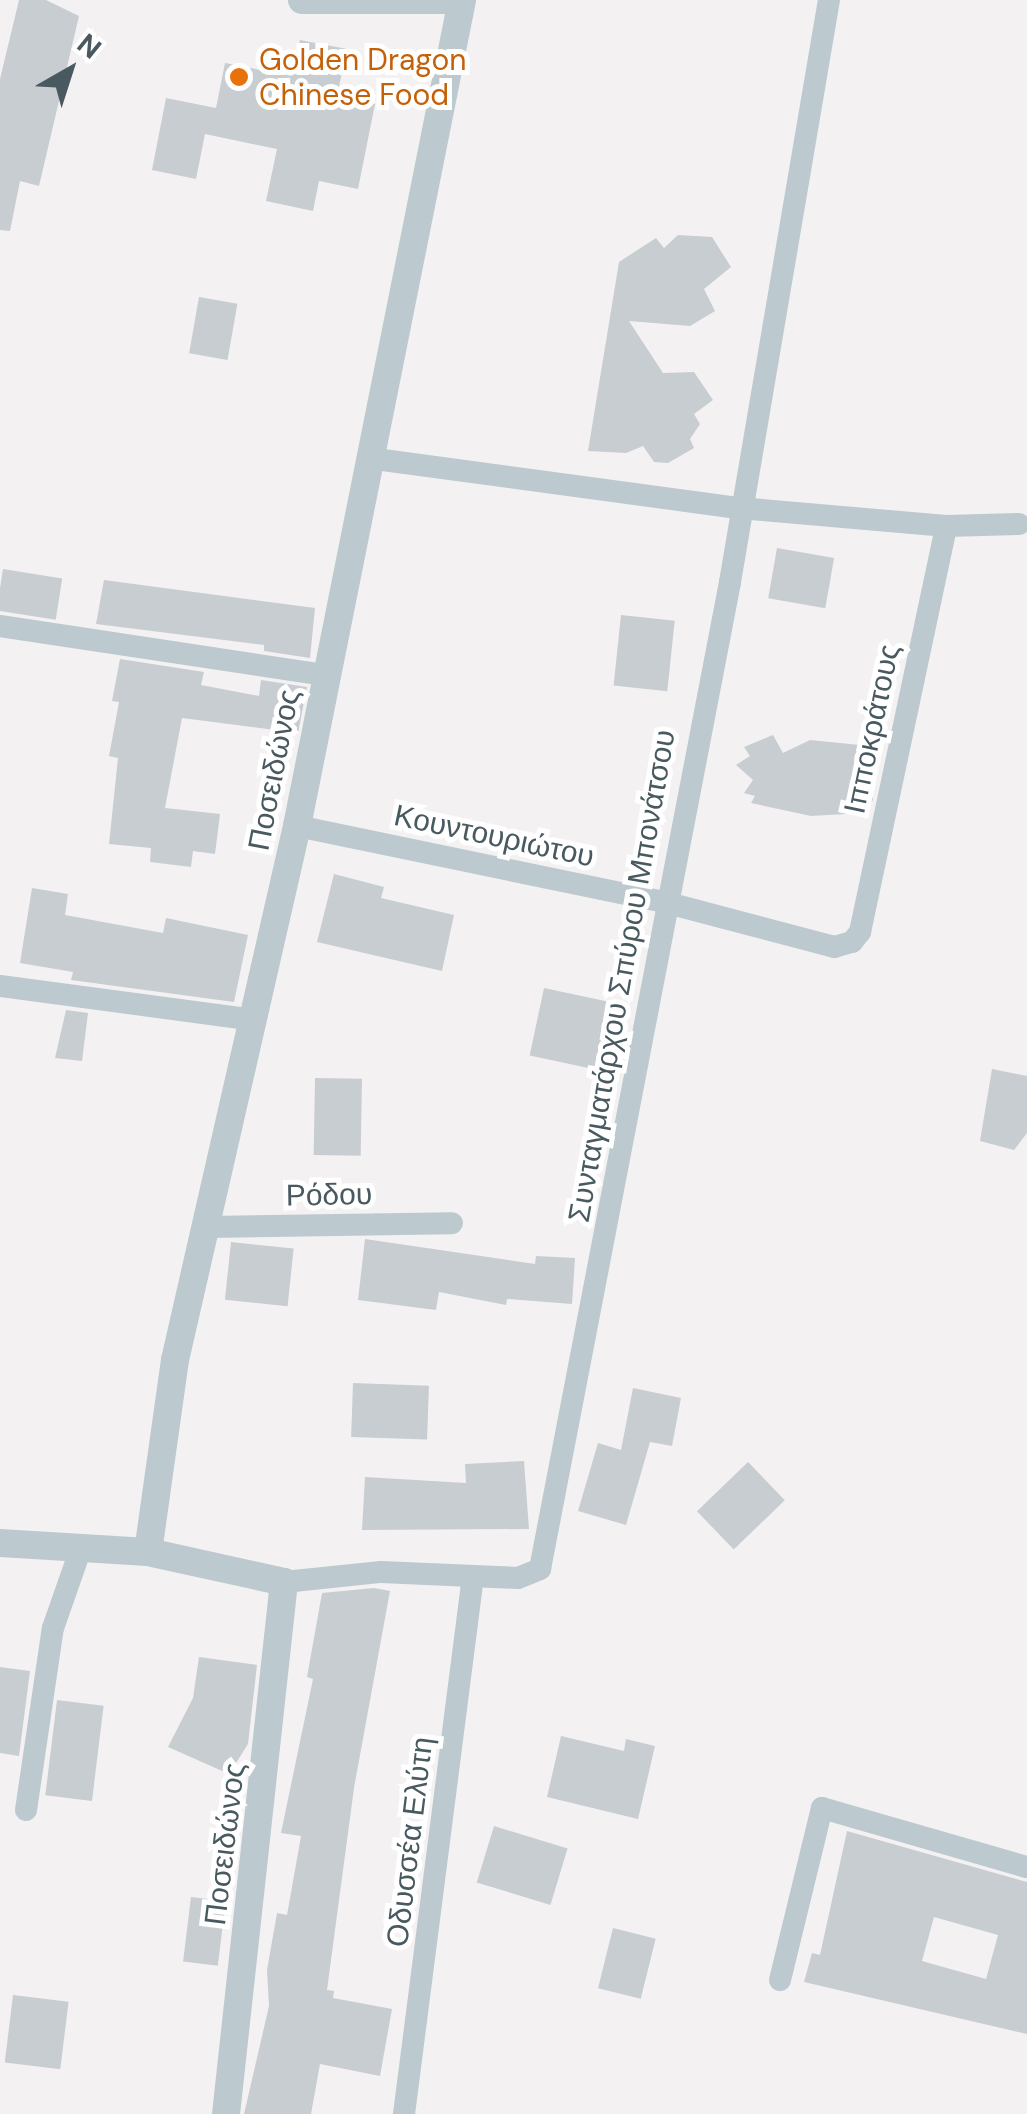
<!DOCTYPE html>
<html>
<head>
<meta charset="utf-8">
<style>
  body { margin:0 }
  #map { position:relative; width:1027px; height:2114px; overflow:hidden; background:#f4f1f2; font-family:"DM Sans",sans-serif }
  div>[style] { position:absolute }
  .building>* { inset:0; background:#c8cdd1; transform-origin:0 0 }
  .minor>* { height:22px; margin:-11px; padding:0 11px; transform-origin:11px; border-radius:11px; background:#bcc9ce }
  .tertiary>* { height:28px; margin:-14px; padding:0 14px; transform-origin:14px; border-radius:14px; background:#bcc9ce }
  .dots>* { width:28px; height:28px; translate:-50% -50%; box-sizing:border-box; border:5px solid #fff; border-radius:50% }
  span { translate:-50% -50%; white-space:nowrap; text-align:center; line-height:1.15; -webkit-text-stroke:10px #fff; paint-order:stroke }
  .food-label { font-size:30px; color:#c56008 }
  .left { translate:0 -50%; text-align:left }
  .street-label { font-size:30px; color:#48595f }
  .north { position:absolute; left:20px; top:20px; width:100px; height:100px; -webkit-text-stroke:8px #fff; paint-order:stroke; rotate:39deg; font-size:28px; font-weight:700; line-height:40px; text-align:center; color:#48595f }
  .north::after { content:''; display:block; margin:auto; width:35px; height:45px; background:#48595f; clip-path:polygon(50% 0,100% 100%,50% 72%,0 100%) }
</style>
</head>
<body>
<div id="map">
  <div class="building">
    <i style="clip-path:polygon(19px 0,46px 0,79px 16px,39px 186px,20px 181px,10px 231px,0 230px,0 79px)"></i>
    <i style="clip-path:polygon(300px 40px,347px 49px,337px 96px,375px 104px,358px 189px,319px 181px,313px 211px,266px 201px,277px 149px,205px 134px,196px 179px,152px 170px,166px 98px,216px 108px,225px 63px,292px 76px)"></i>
    <i style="clip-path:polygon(678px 235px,712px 237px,731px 267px,704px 289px,715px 311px,690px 326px,629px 321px,663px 373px,694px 372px,713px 400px,694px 414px,700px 424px,690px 439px,694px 448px,668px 463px,654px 462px,643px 446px,626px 453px,588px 451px,619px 262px,656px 238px,664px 248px)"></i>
    <i style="left:199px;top:297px;width:39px;height:57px;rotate:10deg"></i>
    <i style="left:777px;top:548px;width:58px;height:51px;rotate:10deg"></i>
    <i style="left:3px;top:569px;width:60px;height:42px;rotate:9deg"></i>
    <i style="clip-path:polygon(104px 580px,315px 608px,310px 658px,264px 651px,264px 645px,96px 624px)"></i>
    <i style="left:621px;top:615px;width:54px;height:71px;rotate:6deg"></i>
    <i style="clip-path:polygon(120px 659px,204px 672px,201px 685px,259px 696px,261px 680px,307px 687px,298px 733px,182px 718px,165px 808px,220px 814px,215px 854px,193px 851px,191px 867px,150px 862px,151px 848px,109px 844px,118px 758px,109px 756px,119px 702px,112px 701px)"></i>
    <i style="clip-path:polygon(773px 735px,783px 753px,810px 740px,860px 745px,873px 800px,862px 813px,811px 816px,751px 803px,755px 796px,744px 793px,753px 780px,736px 765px,750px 756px,744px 747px)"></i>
    <i style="clip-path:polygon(334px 874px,384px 887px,381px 898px,454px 915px,442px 971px,317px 942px)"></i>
    <i style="clip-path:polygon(32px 888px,68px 894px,65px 915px,163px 933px,166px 918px,248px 935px,234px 1002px,71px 980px,73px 972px,20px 963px)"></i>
    <i style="left:544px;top:988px;width:78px;height:69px;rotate:12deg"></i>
    <i style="clip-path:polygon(66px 1010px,88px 1013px,82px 1061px,55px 1058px)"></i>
    <i style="clip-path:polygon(992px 1069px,1027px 1076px,1027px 1133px,1014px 1150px,980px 1141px)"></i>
    <i style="left:315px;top:1078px;width:47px;height:77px;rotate:1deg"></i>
    <i style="clip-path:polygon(365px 1239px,535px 1264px,536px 1256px,575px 1258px,572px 1304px,507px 1299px,506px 1305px,439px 1292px,436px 1310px,358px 1300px)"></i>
    <i style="left:231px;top:1242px;width:63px;height:58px;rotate:6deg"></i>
    <i style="left:353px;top:1383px;width:76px;height:54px;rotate:2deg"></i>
    <i style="clip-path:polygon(633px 1388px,681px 1398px,672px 1446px,650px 1442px,626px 1525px,578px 1511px,598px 1443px,621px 1450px)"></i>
    <i style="clip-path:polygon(524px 1461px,529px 1529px,362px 1530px,365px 1477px,466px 1483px,465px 1464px)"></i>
    <i style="left:748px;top:1462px;width:53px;height:71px;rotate:46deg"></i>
    <i style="clip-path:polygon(374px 1588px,390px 1591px,354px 1788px,327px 1990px,334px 1991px,333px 1998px,392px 2009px,380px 2076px,320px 2064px,311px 2114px,244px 2114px,269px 2006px,267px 1970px,277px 1913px,287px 1915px,301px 1836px,281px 1833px,313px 1679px,307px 1677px,322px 1593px)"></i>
    <i style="clip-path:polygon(199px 1657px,257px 1665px,248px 1744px,229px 1774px,168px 1747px,193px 1698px)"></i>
    <i style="clip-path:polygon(0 1667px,30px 1671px,19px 1756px,0 1753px)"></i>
    <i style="left:57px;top:1700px;width:47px;height:96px;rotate:7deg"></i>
    <i style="clip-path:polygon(561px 1736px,624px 1751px,626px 1739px,655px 1746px,638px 1819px,547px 1797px)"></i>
    <i style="left:494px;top:1826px;width:77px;height:59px;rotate:17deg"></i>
    <i style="clip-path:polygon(evenodd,847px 1831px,1027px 1882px,1027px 2034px,804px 1982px,812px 1953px,820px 1955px,847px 1831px,934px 1917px,998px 1935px,986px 1979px,922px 1961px,934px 1917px)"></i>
    <i style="left:191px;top:1897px;width:35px;height:65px;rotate:7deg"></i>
    <i style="left:613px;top:1928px;width:44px;height:62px;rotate:14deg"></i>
    <i style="left:13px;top:1995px;width:56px;height:68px;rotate:7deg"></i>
  </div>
  <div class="minor">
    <i style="left:368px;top:458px;width:375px;rotate:7.7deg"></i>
    <i style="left:740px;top:508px;width:207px;rotate:5deg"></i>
    <i style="left:946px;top:526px;width:73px;rotate:-1.6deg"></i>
    <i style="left:0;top:626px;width:329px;rotate:8.6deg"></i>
    <i style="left:297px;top:826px;width:375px;rotate:11.7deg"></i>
    <i style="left:664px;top:902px;width:176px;rotate:14.8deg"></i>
    <i style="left:834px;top:947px;width:19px;rotate:-16deg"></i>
    <i style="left:852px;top:942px;width:13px;rotate:-51deg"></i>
    <i style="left:860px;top:932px;width:415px;rotate:-78deg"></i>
    <i style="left:0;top:986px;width:257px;rotate:7.6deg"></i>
    <i style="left:207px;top:1227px;width:245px;rotate:-0.9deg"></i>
    <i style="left:284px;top:1582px;width:98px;rotate:-5.9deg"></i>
    <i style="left:381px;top:1572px;width:137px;rotate:2.5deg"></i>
    <i style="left:518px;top:1578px;width:24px;rotate:-22deg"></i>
    <i style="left:540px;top:1569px;width:1005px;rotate:-79.1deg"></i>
    <i style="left:730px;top:582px;width:590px;rotate:-80.35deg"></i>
    <i style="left:26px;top:1810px;width:184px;rotate:-81.6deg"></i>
    <i style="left:53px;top:1628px;width:82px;rotate:-70.7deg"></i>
    <i style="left:780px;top:1980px;width:177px;rotate:-76.3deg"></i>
    <i style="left:822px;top:1808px;width:213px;rotate:16.1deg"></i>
    <i style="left:404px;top:2114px;width:542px;rotate:-82.69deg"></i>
  </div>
  <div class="tertiary">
    <i style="left:302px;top:0;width:157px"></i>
    <i style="left:0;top:1543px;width:148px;rotate:3.5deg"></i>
    <i style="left:148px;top:1552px;width:139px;rotate:12.4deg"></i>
    <i style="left:284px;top:1582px;width:535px;rotate:96.22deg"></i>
    <i style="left:148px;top:1552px;width:194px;rotate:-82deg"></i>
    <i style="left:175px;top:1360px;width:548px;rotate:-77.13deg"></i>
    <i style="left:297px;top:826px;width:842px;rotate:-78.7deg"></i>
  </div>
  <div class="dots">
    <i style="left:239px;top:77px;background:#e8710a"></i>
  </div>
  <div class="food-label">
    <span class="left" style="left:259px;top:77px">Golden Dragon<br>Chinese Food</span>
  </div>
  <div class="street-label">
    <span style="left:872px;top:729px;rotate:-78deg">Ιπποκράτους</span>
    <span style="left:274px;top:770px;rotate:-79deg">Ποσειδώνος</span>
    <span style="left:494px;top:836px;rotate:12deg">Κουντουριώτου</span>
    <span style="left:622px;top:976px;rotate:-80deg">Συνταγματάρχου Σπύρου Μπονάτσου</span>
    <span style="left:329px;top:1195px;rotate:-1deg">Ρόδου</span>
    <span style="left:410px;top:1842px;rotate:-83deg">Οδυσσέα Ελύτη</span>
    <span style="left:225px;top:1844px;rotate:-83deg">Ποσειδώνος</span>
  </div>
  <div class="north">N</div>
</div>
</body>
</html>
